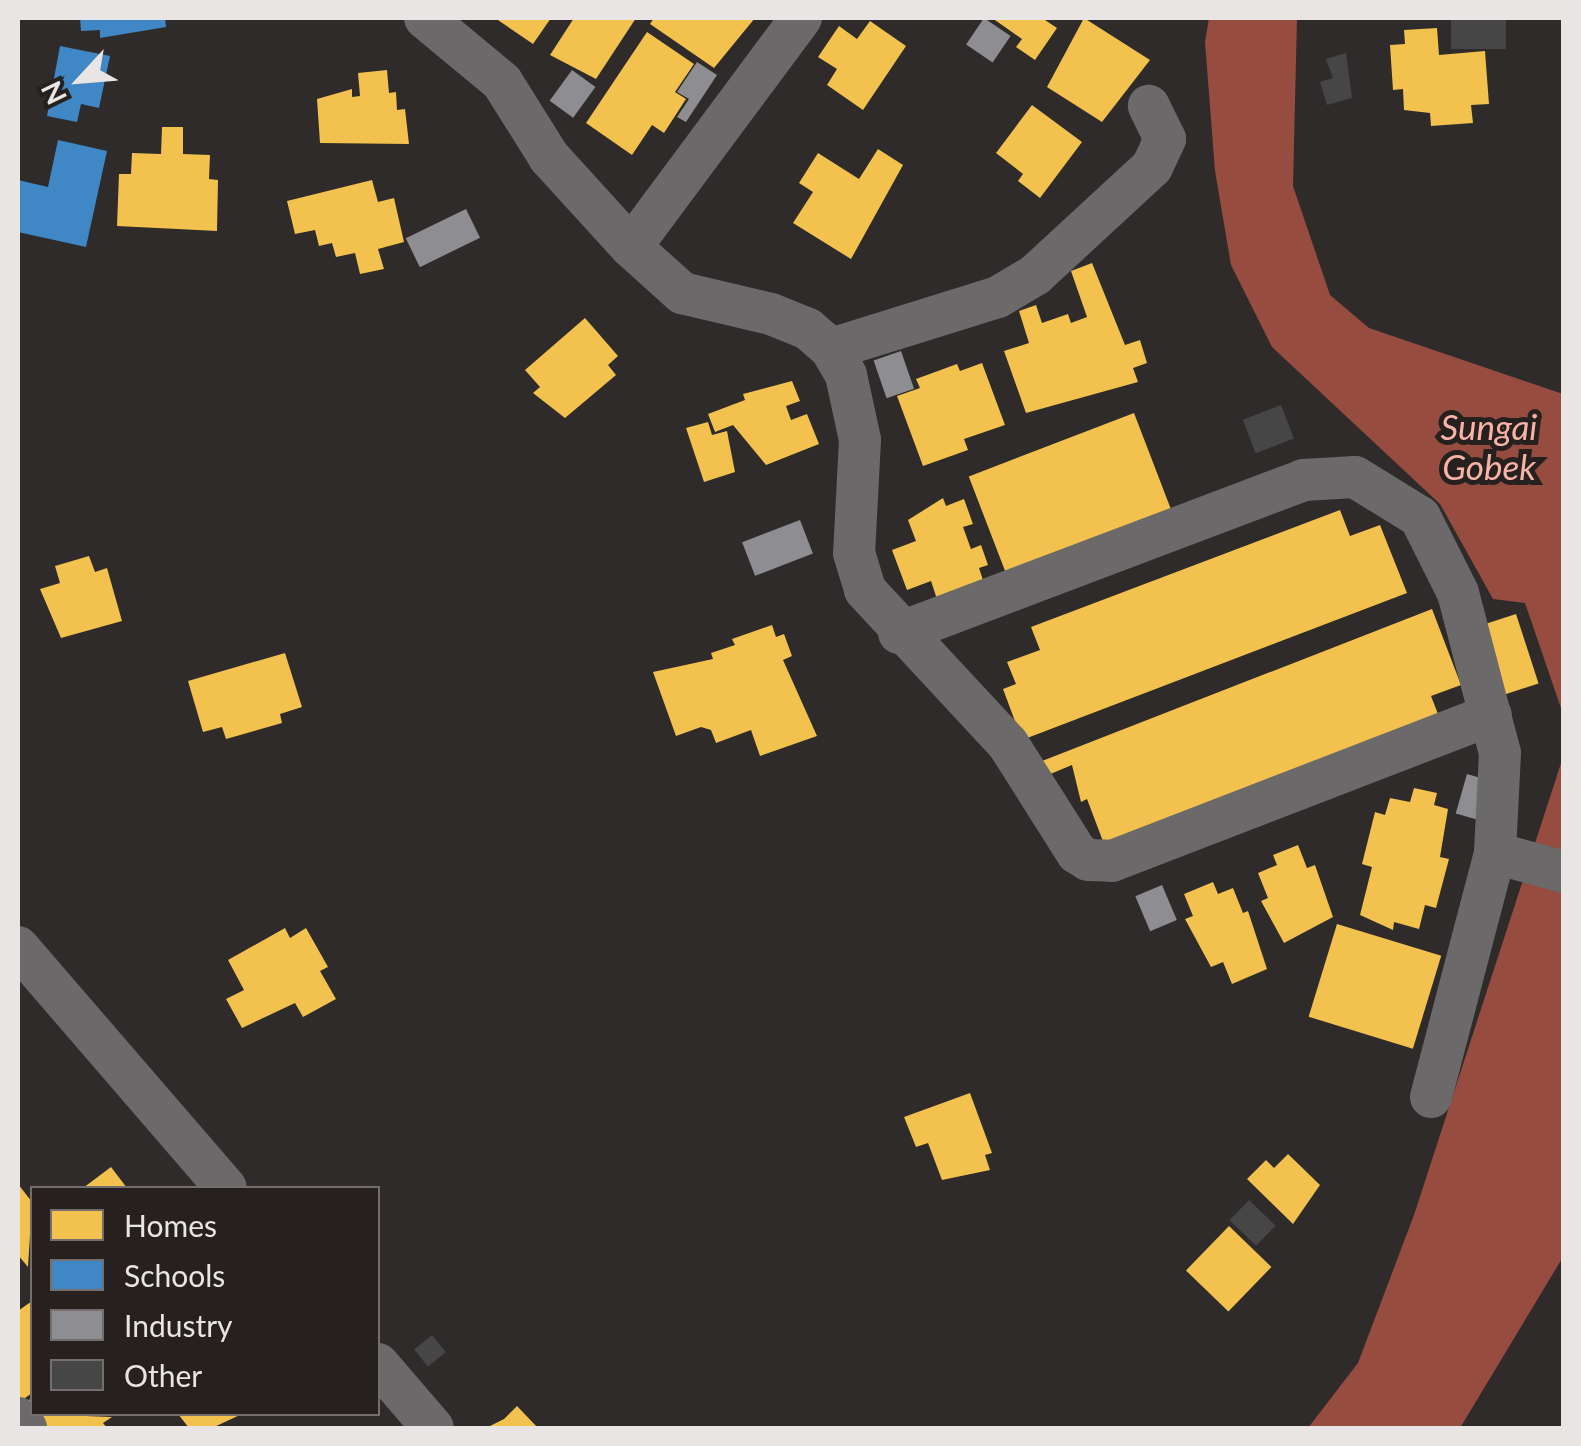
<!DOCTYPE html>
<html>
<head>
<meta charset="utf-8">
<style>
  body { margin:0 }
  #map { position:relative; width:1581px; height:1446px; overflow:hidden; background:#2f2b2a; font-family:Lato,sans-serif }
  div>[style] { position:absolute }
  .water>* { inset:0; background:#964c3f }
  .homes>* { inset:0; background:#f2c14e; transform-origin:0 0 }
  .schools>* { inset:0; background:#3f88c5 }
  .industry>* { inset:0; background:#8d8d92; transform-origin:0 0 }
  .building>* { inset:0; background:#474646; transform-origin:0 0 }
  .minor>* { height:42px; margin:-21px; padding:0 21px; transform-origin:21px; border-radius:21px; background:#6b6969 }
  span { translate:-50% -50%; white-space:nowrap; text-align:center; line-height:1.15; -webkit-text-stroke:10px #26211f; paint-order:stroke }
  .water-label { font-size:35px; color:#f9b3a6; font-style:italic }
  .frame { position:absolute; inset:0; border:20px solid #e9e5e4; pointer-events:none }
  .legend { position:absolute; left:30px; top:1186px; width:350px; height:230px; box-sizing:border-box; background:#26211f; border:2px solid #746f6e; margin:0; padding:12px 18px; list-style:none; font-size:30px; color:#e9e5e4 }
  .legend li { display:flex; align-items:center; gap:20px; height:50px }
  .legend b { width:50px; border:2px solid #746f6e }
  .north { position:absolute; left:30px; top:30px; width:100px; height:100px; -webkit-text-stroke:8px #26211f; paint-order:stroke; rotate:244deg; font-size:28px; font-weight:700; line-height:40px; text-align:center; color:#e9e5e4 }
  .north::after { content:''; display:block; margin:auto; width:35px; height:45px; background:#e9e5e4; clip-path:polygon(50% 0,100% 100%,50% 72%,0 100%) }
</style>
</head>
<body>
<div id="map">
  <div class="water">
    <i style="clip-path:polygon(1209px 18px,1297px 18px,1293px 186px,1330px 295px,1369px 328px,1563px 394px,1563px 714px,1525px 603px,1493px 599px,1440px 504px,1272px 347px,1231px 265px,1215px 171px,1205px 42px)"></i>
    <i style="clip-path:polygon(1563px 757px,1563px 1257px,1460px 1428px,1308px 1428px,1358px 1363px,1414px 1215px)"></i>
  </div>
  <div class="homes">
    <i style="clip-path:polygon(495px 18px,551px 18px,533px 44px)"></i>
    <i style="clip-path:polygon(574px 18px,636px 18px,596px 79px,550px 55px)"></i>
    <i style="clip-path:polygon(654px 18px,755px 18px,714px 68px,650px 24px)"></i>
    <i style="clip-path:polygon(992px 18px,1042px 18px,1057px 28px,1035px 60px,1016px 47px,1022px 39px)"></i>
    <i style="clip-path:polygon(1084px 18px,1150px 60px,1102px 122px,1047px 87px)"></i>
    <i style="clip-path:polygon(870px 21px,906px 46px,863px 110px,827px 85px,837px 69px,818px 57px,839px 26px,857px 39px)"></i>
    <i style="clip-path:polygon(1437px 28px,1439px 55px,1485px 51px,1489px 104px,1471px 105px,1473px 123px,1431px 126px,1430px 113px,1404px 110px,1403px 89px,1393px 90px,1390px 45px,1405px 44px,1404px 30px)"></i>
    <i style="clip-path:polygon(647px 32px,694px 64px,675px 92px,686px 99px,664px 133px,652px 125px,632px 155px,586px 123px)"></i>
    <i style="clip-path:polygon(387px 70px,389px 93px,396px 92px,397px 110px,405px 109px,409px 144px,320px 143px,317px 99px,352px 89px,352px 97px,360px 96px,358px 73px)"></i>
    <i style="clip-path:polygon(1032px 105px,1082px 142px,1040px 198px,1018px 181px,1023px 174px,996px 153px)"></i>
    <i style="clip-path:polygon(162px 127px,183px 127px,183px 154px,210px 155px,209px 179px,218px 180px,217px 231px,117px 226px,119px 174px,131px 174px,132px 153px,161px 154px)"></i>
    <i style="clip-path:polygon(878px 149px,903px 165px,851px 259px,793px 223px,813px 192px,799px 183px,818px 153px,859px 179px)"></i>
    <i style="clip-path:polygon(372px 180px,378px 202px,394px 198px,404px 242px,378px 249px,384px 269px,360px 274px,355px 253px,336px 257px,332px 243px,319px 246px,315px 230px,295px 234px,287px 201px)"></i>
    <i style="clip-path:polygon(1092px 263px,1125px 345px,1140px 340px,1147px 363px,1133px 368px,1138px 382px,1026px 413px,1004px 351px,1029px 343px,1019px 311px,1036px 305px,1042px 323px,1068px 314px,1071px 323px,1087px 317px,1071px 271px)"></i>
    <i style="clip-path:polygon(585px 318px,618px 356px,608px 365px,616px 375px,565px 418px,533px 393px,540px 387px,525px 370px)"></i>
    <i style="clip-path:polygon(982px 363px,1005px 425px,964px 439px,968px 450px,923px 466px,897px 396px,920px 388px,916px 379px,957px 364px,960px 371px)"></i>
    <i style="clip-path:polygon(792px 381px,800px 401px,786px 406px,791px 420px,807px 414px,819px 444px,766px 465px,733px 425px,715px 432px,708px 414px,745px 400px,743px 394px)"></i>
    <i style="left:1134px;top:413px;width:107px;height:177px;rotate:69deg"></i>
    <i style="clip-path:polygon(708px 422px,712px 435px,727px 431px,735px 472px,704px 482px,686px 428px)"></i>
    <i style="clip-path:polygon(943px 498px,946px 506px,964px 499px,973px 524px,963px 527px,971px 549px,981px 545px,988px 565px,979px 568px,984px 583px,937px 599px,931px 581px,907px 590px,892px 550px,916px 541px,908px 520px)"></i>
    <i style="clip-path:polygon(1340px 510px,1350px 536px,1380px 525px,1407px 593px,1022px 740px,1003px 689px,1016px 684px,1007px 662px,1040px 650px,1031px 627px)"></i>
    <i style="clip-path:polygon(89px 556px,95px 572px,107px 568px,122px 621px,61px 638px,40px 589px,60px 583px,55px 566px)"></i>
    <i style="clip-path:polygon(1432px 609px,1461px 685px,1431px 696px,1438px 714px,1104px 844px,1087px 799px,1081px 802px,1072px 765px,1048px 775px,1042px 761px)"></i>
    <i style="left:1516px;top:614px;width:73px;height:38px;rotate:72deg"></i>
    <i style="clip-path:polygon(772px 625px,776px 637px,784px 634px,792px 656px,783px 660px,817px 736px,760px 756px,751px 730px,716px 743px,711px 730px,701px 727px,676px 736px,653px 672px,713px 659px,711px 653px,735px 645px,732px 639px)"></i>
    <i style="clip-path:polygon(285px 653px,302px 707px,280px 714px,282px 723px,226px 739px,222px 727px,203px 732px,188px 681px)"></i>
    <i style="clip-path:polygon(1414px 788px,1437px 793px,1434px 805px,1448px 809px,1440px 857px,1449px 859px,1436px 908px,1425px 905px,1419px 929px,1394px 922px,1393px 930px,1360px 915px,1372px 867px,1362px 864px,1375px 812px,1385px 815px,1390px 798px,1410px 802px)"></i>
    <i style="clip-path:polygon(1298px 845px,1307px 868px,1315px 865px,1333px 917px,1284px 943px,1261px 901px,1268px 898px,1258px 873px,1277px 865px,1273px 855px)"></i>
    <i style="clip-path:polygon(1213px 882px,1218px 894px,1233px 888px,1243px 913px,1248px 911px,1267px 969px,1232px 984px,1223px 962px,1211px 967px,1185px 919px,1193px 916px,1184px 894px)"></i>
    <i style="left:1337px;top:924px;width:109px;height:97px;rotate:17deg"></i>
    <i style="clip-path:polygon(285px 928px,290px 938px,306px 928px,328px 967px,320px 971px,336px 999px,303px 1017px,295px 1003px,242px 1028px,226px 999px,244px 990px,228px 960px)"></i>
    <i style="clip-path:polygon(970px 1093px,992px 1153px,985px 1155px,990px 1170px,942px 1180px,928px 1143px,916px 1147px,904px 1117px)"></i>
    <i style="clip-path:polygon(1288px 1154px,1320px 1185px,1293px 1224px,1247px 1179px,1266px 1160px,1274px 1168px)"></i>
    <i style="clip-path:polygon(111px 1167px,127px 1188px,83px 1188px)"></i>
    <i style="clip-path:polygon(18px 1184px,32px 1202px,28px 1267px,18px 1255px)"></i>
    <i style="left:1229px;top:1226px;width:59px;height:62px;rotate:44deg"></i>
    <i style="clip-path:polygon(32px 1301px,32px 1393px,18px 1403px,18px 1311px)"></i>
    <i style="clip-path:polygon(32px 1398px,32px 1414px,112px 1417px,103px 1423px,107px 1428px,43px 1428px,23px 1404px)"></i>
    <i style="clip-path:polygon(517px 1406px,538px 1428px,486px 1428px,504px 1419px)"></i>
    <i style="clip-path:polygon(178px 1414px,242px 1414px,212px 1428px,189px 1428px)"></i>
  </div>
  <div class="schools">
    <i style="clip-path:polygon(80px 18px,165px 18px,166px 27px,100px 38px,100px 30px,81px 31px)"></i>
    <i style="clip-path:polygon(60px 46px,110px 56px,99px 108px,81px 104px,77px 122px,47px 116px)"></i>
    <i style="clip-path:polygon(58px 140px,107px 151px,86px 247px,18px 232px,18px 180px,48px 187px)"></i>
  </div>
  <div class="industry">
    <i style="left:984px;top:18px;width:32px;height:32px;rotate:34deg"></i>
    <i style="clip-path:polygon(697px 62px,717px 75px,686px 122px,677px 117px,689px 99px,677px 92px)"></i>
    <i style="left:572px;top:70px;width:29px;height:38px;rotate:36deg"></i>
    <i style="left:466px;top:209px;width:32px;height:67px;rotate:64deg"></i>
    <i style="left:901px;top:351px;width:40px;height:29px;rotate:71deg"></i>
    <i style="left:800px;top:520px;width:36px;height:62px;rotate:69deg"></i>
    <i style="left:1467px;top:774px;width:25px;height:41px;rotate:16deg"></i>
    <i style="left:1162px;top:885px;width:38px;height:29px;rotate:67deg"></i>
  </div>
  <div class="building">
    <i style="left:1506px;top:18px;width:31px;height:55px;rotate:90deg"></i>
    <i style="clip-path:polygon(1346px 53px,1352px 98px,1327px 105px,1320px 82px,1333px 78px,1326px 59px)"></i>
    <i style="left:1281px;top:405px;width:36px;height:41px;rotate:69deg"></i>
    <i style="left:1249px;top:1200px;width:37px;height:28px;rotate:44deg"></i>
    <i style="left:432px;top:1335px;width:22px;height:23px;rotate:51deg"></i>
  </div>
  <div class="minor">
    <i style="left:425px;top:18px;width:100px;rotate:39.7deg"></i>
    <i style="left:502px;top:82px;width:89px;rotate:57.9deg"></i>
    <i style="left:549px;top:157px;width:122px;rotate:47.7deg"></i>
    <i style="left:801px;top:18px;width:285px;rotate:126.6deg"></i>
    <i style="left:631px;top:247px;width:69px;rotate:42deg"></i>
    <i style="left:682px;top:293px;width:91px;rotate:13.3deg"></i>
    <i style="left:771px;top:314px;width:40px;rotate:22deg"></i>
    <i style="left:808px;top:329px;width:30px;rotate:41deg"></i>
    <i style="left:831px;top:349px;width:30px;rotate:60deg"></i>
    <i style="left:846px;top:375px;width:66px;rotate:77.8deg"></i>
    <i style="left:860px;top:440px;width:113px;rotate:93deg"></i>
    <i style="left:854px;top:553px;width:39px;rotate:73deg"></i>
    <i style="left:865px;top:590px;width:210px;rotate:47.1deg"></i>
    <i style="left:1008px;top:744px;width:129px;rotate:57.7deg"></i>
    <i style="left:1077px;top:853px;width:13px;rotate:32deg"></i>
    <i style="left:1088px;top:860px;width:24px;rotate:2deg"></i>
    <i style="left:1112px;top:861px;width:406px;rotate:-21.1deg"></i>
    <i style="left:831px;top:349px;width:175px;rotate:-17.3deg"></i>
    <i style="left:998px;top:297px;width:43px;rotate:-30.7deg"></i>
    <i style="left:1035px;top:275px;width:159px;rotate:-42.7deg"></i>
    <i style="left:1152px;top:167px;width:31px;rotate:-65deg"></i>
    <i style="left:1165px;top:139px;width:37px;rotate:-116deg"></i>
    <i style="left:899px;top:633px;width:432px;rotate:-20.7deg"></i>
    <i style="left:1303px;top:480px;width:52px;rotate:-3.3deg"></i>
    <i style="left:1355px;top:477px;width:76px;rotate:31.6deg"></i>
    <i style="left:1420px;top:517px;width:85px;rotate:63.4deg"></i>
    <i style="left:1458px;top:593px;width:165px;rotate:75.3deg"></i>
    <i style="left:1500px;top:753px;width:100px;rotate:92.9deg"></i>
    <i style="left:1495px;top:853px;width:72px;rotate:15.4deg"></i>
    <i style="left:18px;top:947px;width:318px;rotate:49.2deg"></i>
    <i style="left:1431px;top:1097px;width:252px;rotate:-75.3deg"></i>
    <i style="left:378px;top:1364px;width:84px;rotate:49.3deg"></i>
    <i style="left:18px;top:1418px;width:13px;rotate:51deg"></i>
  </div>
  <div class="water-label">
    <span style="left:1489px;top:446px">Sungai<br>Gobek</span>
  </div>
  <div class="frame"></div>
  <ul class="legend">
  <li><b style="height:28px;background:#f2c14e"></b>Homes</li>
  <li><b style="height:28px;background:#3f88c5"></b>Schools</li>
  <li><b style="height:28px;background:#8d8d92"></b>Industry</li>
  <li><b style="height:28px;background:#474646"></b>Other</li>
  </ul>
  <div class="north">N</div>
</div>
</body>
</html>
